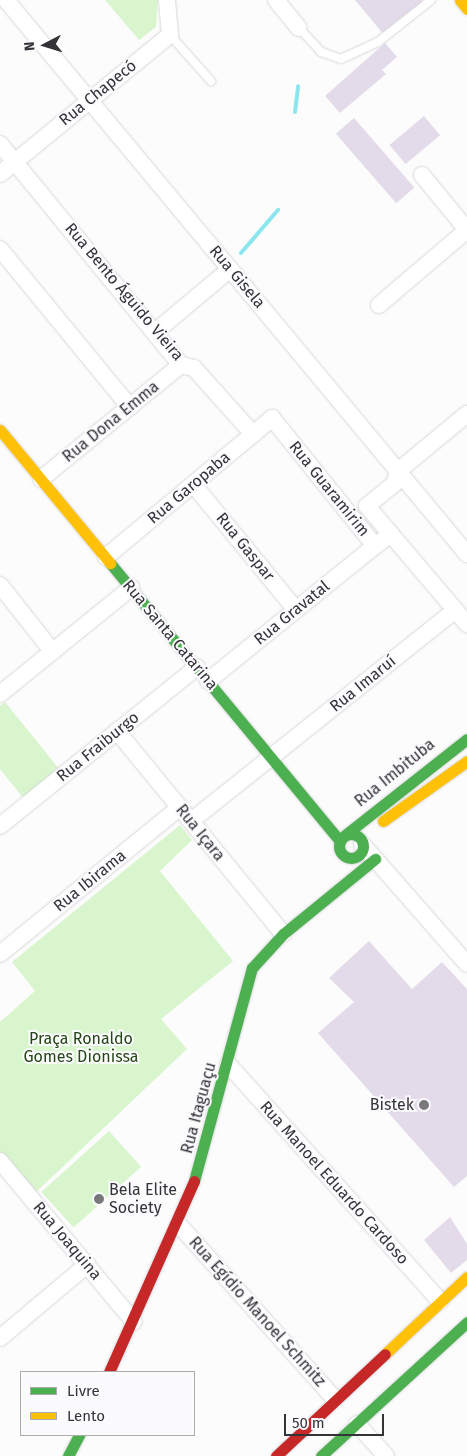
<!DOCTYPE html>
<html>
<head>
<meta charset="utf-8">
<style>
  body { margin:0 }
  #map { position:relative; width:467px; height:1456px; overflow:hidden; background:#fcfcfc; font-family:"Fira Sans",sans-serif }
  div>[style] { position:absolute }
  .green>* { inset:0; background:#d9f5ce; transform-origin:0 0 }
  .stream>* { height:4px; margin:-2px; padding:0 2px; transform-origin:2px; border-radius:2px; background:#8ce6ed }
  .building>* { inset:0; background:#e4dbea; transform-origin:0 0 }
  .roads { filter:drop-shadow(0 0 1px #d8d8db) drop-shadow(0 0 1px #d8d8db) }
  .lane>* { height:8px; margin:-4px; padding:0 4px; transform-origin:4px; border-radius:4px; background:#fff }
  .street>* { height:16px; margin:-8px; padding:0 8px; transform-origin:8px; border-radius:8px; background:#fff }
  .fast>* { height:11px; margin:-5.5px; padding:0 5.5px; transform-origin:5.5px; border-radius:5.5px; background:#4caf50 }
  .fast>.ring { margin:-5.5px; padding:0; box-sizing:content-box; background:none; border:11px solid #4caf50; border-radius:50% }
  .slow>* { height:11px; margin:-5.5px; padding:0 5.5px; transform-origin:5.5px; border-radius:5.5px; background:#ffc107 }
  .jam>* { height:11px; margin:-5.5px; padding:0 5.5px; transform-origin:5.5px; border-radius:5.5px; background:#c62828 }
  .dots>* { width:14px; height:14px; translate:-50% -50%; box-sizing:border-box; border:2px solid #fbfbfd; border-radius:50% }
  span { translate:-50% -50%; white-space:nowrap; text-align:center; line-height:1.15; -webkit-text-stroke:4px #fbfbfd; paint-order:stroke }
  .street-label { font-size:16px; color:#333338 }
  .park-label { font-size:16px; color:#244514 }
  .poi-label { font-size:16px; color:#333338 }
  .right { translate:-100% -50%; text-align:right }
  .left { translate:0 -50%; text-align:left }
  .legend { position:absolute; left:20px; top:1371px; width:175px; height:65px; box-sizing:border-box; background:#fbfbfd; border:1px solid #ababae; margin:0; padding:6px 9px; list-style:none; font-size:15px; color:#333338 }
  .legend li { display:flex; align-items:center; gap:10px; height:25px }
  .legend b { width:25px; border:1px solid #ababae }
  .north { position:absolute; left:20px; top:20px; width:50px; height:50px; -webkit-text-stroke:4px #fbfbfd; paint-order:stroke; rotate:265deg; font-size:14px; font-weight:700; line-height:20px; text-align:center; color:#333338 }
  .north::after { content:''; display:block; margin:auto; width:18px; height:22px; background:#333338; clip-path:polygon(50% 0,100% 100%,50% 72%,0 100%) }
  .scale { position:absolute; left:284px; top:1414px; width:100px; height:22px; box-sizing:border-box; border:2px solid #333338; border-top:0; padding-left:6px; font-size:15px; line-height:18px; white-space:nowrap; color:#333338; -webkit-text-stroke:4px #fbfbfd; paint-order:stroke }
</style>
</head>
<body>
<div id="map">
  <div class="green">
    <i style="clip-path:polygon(105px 0,158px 0,156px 27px,139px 40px)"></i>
    <i style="clip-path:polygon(5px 702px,60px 770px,24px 799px,0 769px,0 706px)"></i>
    <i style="clip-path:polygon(180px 825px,192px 840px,160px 871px,233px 961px,161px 1019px,187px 1049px,32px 1196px,0 1154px,0 1022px,35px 991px,12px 962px)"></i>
    <i style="left:109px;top:1131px;width:48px;height:91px;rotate:48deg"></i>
  </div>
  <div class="stream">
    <i style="left:295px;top:112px;width:26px;rotate:-83deg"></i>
    <i style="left:241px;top:253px;width:57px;rotate:-49.3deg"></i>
  </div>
  <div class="building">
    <i style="clip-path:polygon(355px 0,421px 0,424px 4px,385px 36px)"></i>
    <i style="clip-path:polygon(385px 43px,397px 57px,382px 70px,386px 74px,340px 113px,325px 96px)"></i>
    <i style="left:424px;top:116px;width:25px;height:45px;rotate:50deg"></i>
    <i style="left:354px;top:118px;width:92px;height:24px;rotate:49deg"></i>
    <i style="clip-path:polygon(369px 941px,412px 989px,442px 962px,467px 989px,467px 1176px,454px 1187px,318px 1033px,354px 1002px,329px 978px)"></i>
    <i style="clip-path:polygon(450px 1217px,467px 1244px,467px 1260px,451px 1273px,424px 1240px)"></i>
  </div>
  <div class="roads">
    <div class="lane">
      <i style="left:299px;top:28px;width:33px;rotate:47deg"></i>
      <i style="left:321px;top:52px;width:21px;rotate:19deg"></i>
      <i style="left:341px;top:59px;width:41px;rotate:-24.7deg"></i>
      <i style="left:378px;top:42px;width:68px;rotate:-38.4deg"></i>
      <i style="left:170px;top:35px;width:62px;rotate:48.3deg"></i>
    </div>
    <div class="street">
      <i style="left:6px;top:0;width:721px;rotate:50.24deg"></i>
      <i style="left:276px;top:0;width:36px;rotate:51deg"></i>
      <i style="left:0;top:144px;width:286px;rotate:50.7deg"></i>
      <i style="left:181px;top:365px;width:13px;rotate:13deg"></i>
      <i style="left:194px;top:368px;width:89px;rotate:48.2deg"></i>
      <i style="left:0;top:174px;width:220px;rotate:-39.3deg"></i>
      <i style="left:170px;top:35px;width:35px;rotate:-95deg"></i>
      <i style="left:422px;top:175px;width:71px;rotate:50.7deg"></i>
      <i style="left:0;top:249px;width:205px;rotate:50.6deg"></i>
      <i style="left:379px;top:305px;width:116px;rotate:-40.4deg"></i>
      <i style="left:155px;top:332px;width:98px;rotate:-40deg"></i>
      <i style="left:467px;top:414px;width:89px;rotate:140.4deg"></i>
      <i style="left:398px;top:471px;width:14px;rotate:107deg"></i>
      <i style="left:394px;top:484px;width:35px;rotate:141deg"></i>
      <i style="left:367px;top:506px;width:155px;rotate:49.7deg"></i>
      <i style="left:41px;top:479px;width:181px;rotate:-39.2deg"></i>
      <i style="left:193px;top:484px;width:163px;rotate:50.7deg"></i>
      <i style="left:106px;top:557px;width:217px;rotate:-39.9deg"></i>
      <i style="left:272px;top:418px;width:164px;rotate:51.2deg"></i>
      <i style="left:375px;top:546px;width:20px;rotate:-37deg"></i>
      <i style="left:0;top:585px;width:85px;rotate:51.7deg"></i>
      <i style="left:208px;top:681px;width:215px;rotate:-39deg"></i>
      <i style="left:0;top:694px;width:169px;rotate:-39deg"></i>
      <i style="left:117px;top:731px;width:262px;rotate:50.7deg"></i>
      <i style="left:191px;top:821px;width:338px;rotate:-38.6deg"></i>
      <i style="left:0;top:826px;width:253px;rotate:-38.9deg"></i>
      <i style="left:362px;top:844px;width:159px;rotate:48.8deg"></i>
      <i style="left:0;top:954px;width:232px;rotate:-39.2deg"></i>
      <i style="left:228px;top:1064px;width:318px;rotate:48.2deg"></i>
      <i style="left:0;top:1161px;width:209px;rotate:50.2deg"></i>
      <i style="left:180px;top:1226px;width:231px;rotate:48.2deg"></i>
      <i style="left:0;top:1338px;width:114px;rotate:-40deg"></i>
      <i style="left:357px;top:1424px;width:43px;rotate:47.8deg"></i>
    </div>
    <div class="fast">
      <i style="left:110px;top:563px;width:361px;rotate:50.4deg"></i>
      <i class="ring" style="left:339px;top:834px;width:13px;height:13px"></i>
      <i style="left:345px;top:835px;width:155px;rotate:-38.2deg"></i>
      <i style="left:194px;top:1181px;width:221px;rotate:-74.8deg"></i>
      <i style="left:252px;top:968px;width:46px;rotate:-47.6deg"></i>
      <i style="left:283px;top:934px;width:119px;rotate:-39.2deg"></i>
      <i style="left:68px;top:1456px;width:24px;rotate:-62deg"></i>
      <i style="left:321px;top:1456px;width:198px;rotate:-42.5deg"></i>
    </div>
    <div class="slow">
      <i style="left:460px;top:0;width:11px;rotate:52deg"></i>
      <i style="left:0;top:430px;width:173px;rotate:50.4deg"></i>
      <i style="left:383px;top:821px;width:103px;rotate:-35.5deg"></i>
      <i style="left:385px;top:1354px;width:112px;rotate:-43.2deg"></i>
    </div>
    <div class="jam">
      <i style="left:109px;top:1372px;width:209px;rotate:-66deg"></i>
      <i style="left:276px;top:1456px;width:149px;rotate:-43.1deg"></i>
    </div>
  </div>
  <div class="dots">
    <i style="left:424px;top:1105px;background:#79797d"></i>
    <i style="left:99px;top:1199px;background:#79797d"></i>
  </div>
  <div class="street-label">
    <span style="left:98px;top:93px;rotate:-39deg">Rua Chapecó</span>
    <span style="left:237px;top:277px;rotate:50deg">Rua Gisela</span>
    <span style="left:124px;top:292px;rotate:50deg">Rua Bento Águido Vieira</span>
    <span style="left:111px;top:422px;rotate:-39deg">Rua Dona Emma</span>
    <span style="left:189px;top:488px;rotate:-40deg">Rua Garopaba</span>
    <span style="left:329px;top:489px;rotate:51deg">Rua Guaramirim</span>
    <span style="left:245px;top:547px;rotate:51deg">Rua Gaspar</span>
    <span style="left:292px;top:613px;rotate:-39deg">Rua Gravatal</span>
    <span style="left:170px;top:635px;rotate:50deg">Rua Santa Catarina</span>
    <span style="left:363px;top:684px;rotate:-39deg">Rua Imaruí</span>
    <span style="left:98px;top:747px;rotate:-39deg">Rua Fraiburgo</span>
    <span style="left:395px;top:773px;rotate:-39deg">Rua Imbituba</span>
    <span style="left:200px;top:833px;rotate:51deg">Rua Içara</span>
    <span style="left:90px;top:881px;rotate:-39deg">Rua Ibirama</span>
    <span style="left:199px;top:1108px;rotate:-75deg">Rua Itaguaçu</span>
    <span style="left:334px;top:1183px;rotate:48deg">Rua Manoel Eduardo Cardoso</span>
    <span style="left:67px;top:1241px;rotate:50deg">Rua Joaquina</span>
    <span style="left:257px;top:1312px;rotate:48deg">Rua Egídio Manoel Schmitz</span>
  </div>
  <div class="park-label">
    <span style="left:81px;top:1048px">Praça Ronaldo<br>Gomes Dionissa</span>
  </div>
  <div class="poi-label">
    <span class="right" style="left:414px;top:1105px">Bistek</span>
    <span class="left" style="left:109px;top:1199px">Bela Elite<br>Society</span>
  </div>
  <ul class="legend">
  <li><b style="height:6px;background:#4caf50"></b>Livre</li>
  <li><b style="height:6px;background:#ffc107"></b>Lento</li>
  </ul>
  <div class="north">N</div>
  <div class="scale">50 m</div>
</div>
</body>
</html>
